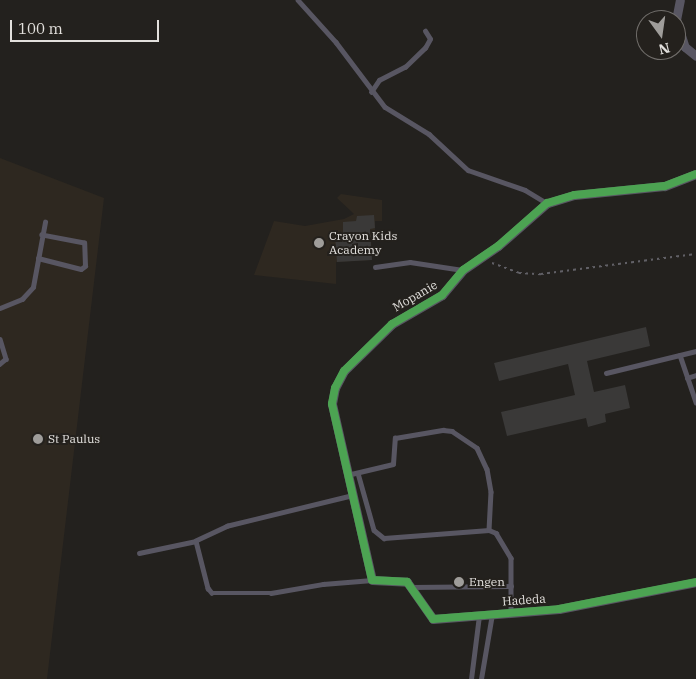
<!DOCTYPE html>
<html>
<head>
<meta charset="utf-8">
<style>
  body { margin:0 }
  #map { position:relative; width:696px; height:679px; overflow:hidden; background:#23211e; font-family:"IBM Plex Serif",serif }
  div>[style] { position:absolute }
  .built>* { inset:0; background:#2e2820 }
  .building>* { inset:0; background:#3a3938 }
  .path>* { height:2px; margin-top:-1px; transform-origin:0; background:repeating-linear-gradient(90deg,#616066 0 2.5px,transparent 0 6.5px) }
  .service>* { height:4.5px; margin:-2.25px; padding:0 2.25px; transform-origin:2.25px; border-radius:2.25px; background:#585662 }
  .minor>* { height:9px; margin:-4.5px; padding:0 4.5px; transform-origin:4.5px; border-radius:4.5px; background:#585662 }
  .cycleway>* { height:8px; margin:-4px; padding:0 4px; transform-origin:4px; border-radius:4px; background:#4ca352 }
  .dots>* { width:14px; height:14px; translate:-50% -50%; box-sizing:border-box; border:2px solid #24211d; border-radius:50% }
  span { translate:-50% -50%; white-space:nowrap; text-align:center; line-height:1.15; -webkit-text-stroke:4px #24211d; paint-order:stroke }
  .poi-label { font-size:12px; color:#e2e0dd }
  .left { translate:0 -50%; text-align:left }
  .street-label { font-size:12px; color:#e2e0dd }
  .north { position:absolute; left:636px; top:10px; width:50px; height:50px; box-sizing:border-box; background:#24211d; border:1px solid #706d6a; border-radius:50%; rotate:166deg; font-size:14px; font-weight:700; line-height:20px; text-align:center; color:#e2e0dd }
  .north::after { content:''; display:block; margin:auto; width:18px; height:22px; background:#9f9d9a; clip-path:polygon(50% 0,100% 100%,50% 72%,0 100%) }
  .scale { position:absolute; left:10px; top:20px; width:149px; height:22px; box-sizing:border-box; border:2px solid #e2e0dd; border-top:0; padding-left:6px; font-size:15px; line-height:18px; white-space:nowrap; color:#e2e0dd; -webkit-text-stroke:4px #24211d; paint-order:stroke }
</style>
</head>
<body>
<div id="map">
  <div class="built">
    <i style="clip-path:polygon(0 158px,104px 198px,47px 679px,0 679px)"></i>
    <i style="clip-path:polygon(341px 194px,382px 200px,382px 221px,375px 221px,375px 234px,371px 235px,372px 260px,336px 262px,336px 284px,254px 275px,274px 221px,305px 226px,344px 219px,354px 214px,337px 198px)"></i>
  </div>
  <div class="building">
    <i style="clip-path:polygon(374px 215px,375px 228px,370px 229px,372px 260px,337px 262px,335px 236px,343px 235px,343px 222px,356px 221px,357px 216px)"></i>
    <i style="clip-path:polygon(646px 327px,650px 346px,587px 361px,594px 392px,625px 385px,630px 408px,605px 414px,606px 422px,588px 427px,586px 418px,507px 436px,501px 412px,575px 395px,568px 364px,499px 381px,494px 363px)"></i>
  </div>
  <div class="path">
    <i style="left:492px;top:263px;width:29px;rotate:20deg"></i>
    <i style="left:519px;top:273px;width:22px;rotate:3deg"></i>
    <i style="left:541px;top:274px;width:156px;rotate:-7.4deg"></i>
  </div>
  <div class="service">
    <i style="left:298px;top:0;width:57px;rotate:47.9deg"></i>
    <i style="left:336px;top:42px;width:81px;rotate:53deg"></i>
    <i style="left:385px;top:107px;width:52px;rotate:31.5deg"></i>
    <i style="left:429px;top:134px;width:53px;rotate:42.7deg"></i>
    <i style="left:468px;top:170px;width:60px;rotate:19.3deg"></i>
    <i style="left:525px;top:190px;width:26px;rotate:31deg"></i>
    <i style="left:371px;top:92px;width:14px;rotate:-56deg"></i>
    <i style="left:379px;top:80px;width:29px;rotate:-27deg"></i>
    <i style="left:405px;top:67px;width:28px;rotate:-44deg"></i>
    <i style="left:425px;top:48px;width:10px;rotate:-61deg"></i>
    <i style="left:430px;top:39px;width:9px;rotate:-122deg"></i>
    <i style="left:38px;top:258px;width:44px;rotate:14.3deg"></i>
    <i style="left:81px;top:269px;width:5px;rotate:-37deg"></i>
    <i style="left:85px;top:266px;width:23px;rotate:-92deg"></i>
    <i style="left:84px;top:243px;width:43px;rotate:-169.2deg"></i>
    <i style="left:375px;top:267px;width:35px;rotate:-8deg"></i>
    <i style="left:410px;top:262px;width:53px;rotate:8.7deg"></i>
    <i style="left:0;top:308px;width:24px;rotate:-22deg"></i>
    <i style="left:22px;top:299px;width:16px;rotate:-47deg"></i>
    <i style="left:33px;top:287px;width:66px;rotate:-79.5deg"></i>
    <i style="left:0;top:339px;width:21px;rotate:73deg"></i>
    <i style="left:6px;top:359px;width:8px;rotate:140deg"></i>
    <i style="left:680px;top:355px;width:50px;rotate:71.2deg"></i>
    <i style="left:606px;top:373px;width:93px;rotate:-13.7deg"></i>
    <i style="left:687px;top:378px;width:9px;rotate:-18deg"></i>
    <i style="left:358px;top:473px;width:59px;rotate:74.3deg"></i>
    <i style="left:374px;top:530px;width:13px;rotate:39deg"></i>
    <i style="left:384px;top:538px;width:105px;rotate:-4.4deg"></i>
    <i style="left:489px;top:530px;width:8px;rotate:23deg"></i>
    <i style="left:496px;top:533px;width:29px;rotate:59deg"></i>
    <i style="left:511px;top:558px;width:55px;rotate:90deg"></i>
    <i style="left:347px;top:475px;width:47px;rotate:-13.4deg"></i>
    <i style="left:393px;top:464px;width:26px;rotate:-86deg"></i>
    <i style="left:395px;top:438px;width:49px;rotate:-9.5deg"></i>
    <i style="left:443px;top:430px;width:9px;rotate:6deg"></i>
    <i style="left:452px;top:431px;width:30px;rotate:34deg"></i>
    <i style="left:477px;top:448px;width:23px;rotate:65deg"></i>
    <i style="left:487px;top:469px;width:23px;rotate:80deg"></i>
    <i style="left:491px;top:492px;width:38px;rotate:93deg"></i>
    <i style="left:351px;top:496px;width:127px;rotate:166.3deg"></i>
    <i style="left:228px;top:526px;width:35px;rotate:155deg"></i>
    <i style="left:196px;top:541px;width:49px;rotate:75.7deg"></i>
    <i style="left:208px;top:588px;width:6px;rotate:51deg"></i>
    <i style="left:212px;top:593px;width:59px"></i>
    <i style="left:271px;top:593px;width:53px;rotate:-9.8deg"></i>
    <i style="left:323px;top:584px;width:49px;rotate:-4.7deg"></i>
    <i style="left:139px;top:553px;width:58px;rotate:-11.9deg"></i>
    <i style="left:411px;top:587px;width:100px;rotate:-0.6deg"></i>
    <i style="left:471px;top:679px;width:64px;rotate:-82.8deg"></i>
    <i style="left:481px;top:679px;width:66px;rotate:-80.4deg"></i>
  </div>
  <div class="minor">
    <i style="left:676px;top:20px;width:28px;rotate:72deg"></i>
    <i style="left:685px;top:47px;width:14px;rotate:39deg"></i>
    <i style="left:676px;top:20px;width:20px;rotate:-79deg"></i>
    <i style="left:696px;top:174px;width:34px;rotate:159deg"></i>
    <i style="left:664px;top:186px;width:90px;rotate:174.3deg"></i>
    <i style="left:574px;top:195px;width:28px;rotate:163deg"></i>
    <i style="left:547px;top:203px;width:65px;rotate:138.7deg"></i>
    <i style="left:498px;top:246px;width:42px;rotate:145.6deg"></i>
    <i style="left:463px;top:270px;width:33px;rotate:130deg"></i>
    <i style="left:442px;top:295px;width:58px;rotate:149.9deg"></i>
    <i style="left:392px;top:324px;width:67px;rotate:135.6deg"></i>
    <i style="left:344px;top:371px;width:19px;rotate:118deg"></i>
    <i style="left:335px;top:388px;width:16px;rotate:101deg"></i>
    <i style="left:332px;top:404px;width:180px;rotate:77.2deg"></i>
    <i style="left:372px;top:580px;width:35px;rotate:3deg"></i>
    <i style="left:407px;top:582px;width:45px;rotate:54.9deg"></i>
    <i style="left:433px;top:619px;width:126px;rotate:-4.5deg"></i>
    <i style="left:559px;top:609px;width:140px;rotate:-11.1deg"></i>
  </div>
  <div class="cycleway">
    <i style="left:696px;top:174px;width:34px;rotate:159deg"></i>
    <i style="left:664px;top:186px;width:90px;rotate:174.3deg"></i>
    <i style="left:574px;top:195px;width:28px;rotate:163deg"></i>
    <i style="left:547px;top:203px;width:65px;rotate:138.7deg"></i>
    <i style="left:498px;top:246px;width:42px;rotate:145.6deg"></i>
    <i style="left:463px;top:270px;width:33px;rotate:130deg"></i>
    <i style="left:442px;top:295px;width:58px;rotate:149.9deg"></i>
    <i style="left:392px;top:324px;width:67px;rotate:135.6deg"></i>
    <i style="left:344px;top:371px;width:19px;rotate:118deg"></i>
    <i style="left:335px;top:388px;width:16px;rotate:101deg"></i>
    <i style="left:332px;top:404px;width:180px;rotate:77.2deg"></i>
    <i style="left:372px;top:580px;width:35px;rotate:3deg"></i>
    <i style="left:407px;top:582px;width:45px;rotate:54.9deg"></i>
    <i style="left:433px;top:619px;width:126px;rotate:-4.5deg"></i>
    <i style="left:559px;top:609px;width:140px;rotate:-11.1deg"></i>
  </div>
  <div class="dots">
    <i style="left:319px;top:243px;background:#9f9d9a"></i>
    <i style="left:38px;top:439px;background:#9f9d9a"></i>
    <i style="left:459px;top:582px;background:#9f9d9a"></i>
  </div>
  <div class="poi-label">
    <span class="left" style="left:329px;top:243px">Crayon Kids<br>Academy</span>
    <span class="left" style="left:48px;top:439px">St Paulus</span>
    <span class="left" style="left:469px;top:582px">Engen</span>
  </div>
  <div class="street-label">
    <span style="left:415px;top:296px;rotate:-30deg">Mopanie</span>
    <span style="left:524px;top:600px;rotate:-4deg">Hadeda</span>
  </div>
  <div class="north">N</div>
  <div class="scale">100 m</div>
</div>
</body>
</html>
